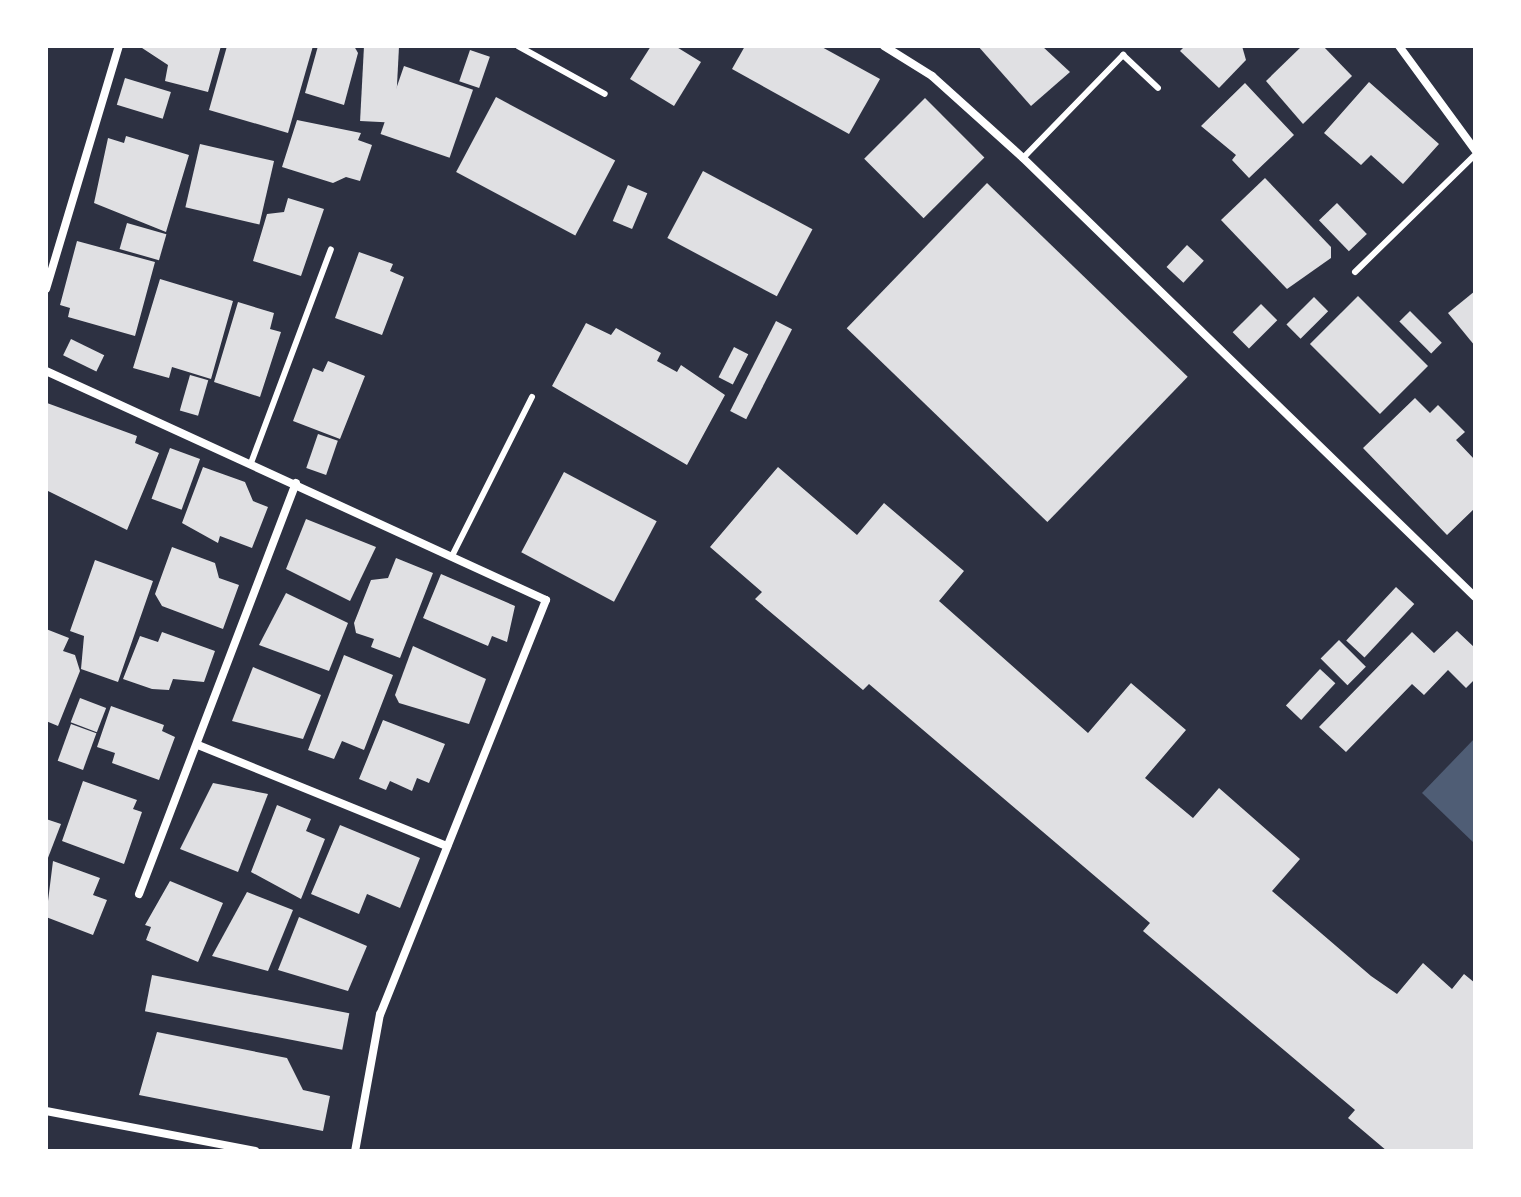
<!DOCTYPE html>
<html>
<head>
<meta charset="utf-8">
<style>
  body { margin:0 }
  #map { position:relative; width:1521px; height:1197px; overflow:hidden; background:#2d3142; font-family:"PT Serif",serif }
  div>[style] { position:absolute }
  .water>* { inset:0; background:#4f5d75 }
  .building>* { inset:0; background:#e0e0e3; transform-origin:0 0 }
  .service>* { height:6px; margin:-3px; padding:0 3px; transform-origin:3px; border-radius:3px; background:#fff }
  .minor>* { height:8px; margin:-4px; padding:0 4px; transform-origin:4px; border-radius:4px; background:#fff }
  span { translate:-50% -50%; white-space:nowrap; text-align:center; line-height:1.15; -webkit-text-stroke:8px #fff; paint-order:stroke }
  .frame { position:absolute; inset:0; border:48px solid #fff; pointer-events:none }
</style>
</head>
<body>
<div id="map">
  <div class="water">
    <i style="clip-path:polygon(1475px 738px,1475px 844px,1422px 793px)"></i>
  </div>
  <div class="building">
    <i style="clip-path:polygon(139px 46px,221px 46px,208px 92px,165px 81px,168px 65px)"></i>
    <i style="clip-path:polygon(227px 46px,313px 46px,288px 133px,209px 110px)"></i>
    <i style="clip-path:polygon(318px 46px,354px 46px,358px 53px,344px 105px,305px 93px)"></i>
    <i style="left:364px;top:46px;width:35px;height:75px;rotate:3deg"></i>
    <i style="clip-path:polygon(651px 46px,675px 46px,701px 62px,674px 106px,630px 79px)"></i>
    <i style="clip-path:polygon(745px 46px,820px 46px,880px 79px,849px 134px,732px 69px)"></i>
    <i style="clip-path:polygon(978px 46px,1042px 46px,1070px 72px,1031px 106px)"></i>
    <i style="clip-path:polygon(1185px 46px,1242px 46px,1246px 60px,1219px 88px,1180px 51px)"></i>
    <i style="clip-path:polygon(1302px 46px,1323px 46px,1352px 76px,1303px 124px,1266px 81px)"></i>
    <i style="left:470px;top:50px;width:21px;height:33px;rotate:19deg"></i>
    <i style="left:404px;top:66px;width:73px;height:72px;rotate:19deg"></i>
    <i style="left:125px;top:78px;width:48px;height:28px;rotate:17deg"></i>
    <i style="clip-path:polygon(1369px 82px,1439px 144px,1403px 184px,1371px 155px,1361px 165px,1324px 133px)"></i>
    <i style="clip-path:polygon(1245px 83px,1294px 135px,1249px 178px,1232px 160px,1236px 155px,1201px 126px)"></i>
    <i style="left:496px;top:97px;width:135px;height:85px;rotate:28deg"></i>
    <i style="left:925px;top:98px;width:84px;height:86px;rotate:45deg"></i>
    <i style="clip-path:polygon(297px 120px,361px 133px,358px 140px,372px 145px,360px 181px,346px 177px,333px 183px,282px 167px)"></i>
    <i style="clip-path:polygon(126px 136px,189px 155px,166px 232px,94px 203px,108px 138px,124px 143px)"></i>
    <i style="left:200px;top:144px;width:76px;height:65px;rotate:13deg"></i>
    <i style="left:703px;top:171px;width:124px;height:76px;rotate:28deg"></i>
    <i style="clip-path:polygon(1265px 178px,1331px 247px,1331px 258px,1287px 289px,1221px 220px)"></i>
    <i style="left:987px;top:183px;width:279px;height:202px;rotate:44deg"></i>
    <i style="left:628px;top:185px;width:21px;height:39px;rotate:23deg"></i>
    <i style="clip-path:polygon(288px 198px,324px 209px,301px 276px,253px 261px,267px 214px,284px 212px)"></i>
    <i style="left:1337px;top:203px;width:43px;height:25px;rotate:46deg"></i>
    <i style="left:127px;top:223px;width:41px;height:27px;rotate:16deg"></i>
    <i style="clip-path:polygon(77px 241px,155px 262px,135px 336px,68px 317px,70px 308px,60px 305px)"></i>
    <i style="left:1187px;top:245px;width:23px;height:30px;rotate:43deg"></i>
    <i style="clip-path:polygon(359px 252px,393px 264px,390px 271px,404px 277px,382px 335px,335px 318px)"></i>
    <i style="clip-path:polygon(160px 279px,233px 301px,211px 379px,172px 367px,169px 378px,133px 368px)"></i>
    <i style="clip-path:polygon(1475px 291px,1475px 346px,1448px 313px)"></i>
    <i style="left:1358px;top:296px;width:99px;height:68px;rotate:45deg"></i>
    <i style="left:1314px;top:297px;width:20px;height:39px;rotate:45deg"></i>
    <i style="clip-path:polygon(238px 302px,274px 313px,270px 329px,281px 332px,260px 397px,214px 382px)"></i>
    <i style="left:1261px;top:304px;width:23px;height:40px;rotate:45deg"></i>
    <i style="left:1410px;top:311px;width:45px;height:15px;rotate:45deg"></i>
    <i style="left:776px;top:321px;width:18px;height:101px;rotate:27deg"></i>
    <i style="clip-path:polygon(586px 323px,611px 335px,616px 328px,661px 353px,657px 361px,677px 372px,681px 365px,725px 395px,687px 465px,552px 386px)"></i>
    <i style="left:71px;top:339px;width:37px;height:18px;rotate:26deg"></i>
    <i style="left:734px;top:347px;width:16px;height:34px;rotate:27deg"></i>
    <i style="clip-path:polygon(328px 361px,365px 376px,340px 439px,293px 421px,313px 368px,323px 372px)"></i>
    <i style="left:190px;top:375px;width:19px;height:37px;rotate:16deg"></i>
    <i style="clip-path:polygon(1415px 398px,1430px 413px,1438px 405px,1465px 432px,1456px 440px,1475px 460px,1475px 508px,1447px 535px,1363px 448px)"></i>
    <i style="clip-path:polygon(47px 403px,137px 436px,135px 443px,159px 453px,127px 530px,46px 490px)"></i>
    <i style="left:318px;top:434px;width:21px;height:36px;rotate:19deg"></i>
    <i style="left:170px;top:448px;width:32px;height:54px;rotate:20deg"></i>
    <i style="clip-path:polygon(203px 467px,245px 482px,253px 501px,268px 507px,252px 548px,220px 536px,218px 543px,182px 523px)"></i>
    <i style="clip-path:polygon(778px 467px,857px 535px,884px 503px,964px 571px,939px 601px,1088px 733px,1131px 683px,1186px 730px,1145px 778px,1193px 818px,1219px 788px,1300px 859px,1272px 891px,1371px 976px,1397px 994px,1423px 963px,1452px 989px,1464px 974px,1475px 983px,1475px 1151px,1387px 1151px,1348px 1118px,1355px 1110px,1143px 931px,1150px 923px,869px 684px,863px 690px,755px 599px,762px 592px,710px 547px)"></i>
    <i style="left:564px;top:472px;width:105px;height:91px;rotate:28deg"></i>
    <i style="clip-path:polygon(306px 519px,376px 547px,350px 601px,286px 569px)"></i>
    <i style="clip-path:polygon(172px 547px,215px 563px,219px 578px,239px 585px,223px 629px,162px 606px,155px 594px)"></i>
    <i style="clip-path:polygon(396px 558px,433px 573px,400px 658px,371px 647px,374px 639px,356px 633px,354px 623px,371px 580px,388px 578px)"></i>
    <i style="clip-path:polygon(95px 560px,153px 581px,118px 682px,81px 669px,84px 636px,70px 631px)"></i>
    <i style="clip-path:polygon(441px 574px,515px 606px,507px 642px,492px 636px,488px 646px,423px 618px)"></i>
    <i style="left:1396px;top:587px;width:25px;height:73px;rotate:43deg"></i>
    <i style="clip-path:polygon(286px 593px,348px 623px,329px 671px,259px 645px)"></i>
    <i style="clip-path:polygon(46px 629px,69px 638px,63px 651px,75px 655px,80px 671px,58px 726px,46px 721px)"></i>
    <i style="clip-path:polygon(1457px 631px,1475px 648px,1475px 679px,1466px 688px,1448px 670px,1424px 695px,1412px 684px,1346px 752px,1319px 727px,1412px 632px,1434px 653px)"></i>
    <i style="clip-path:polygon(162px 632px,215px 651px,204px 682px,173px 679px,169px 690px,152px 689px,123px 679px,140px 636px,158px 642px)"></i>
    <i style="left:1339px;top:640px;width:38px;height:26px;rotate:45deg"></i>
    <i style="clip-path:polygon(413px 646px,486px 679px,469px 724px,399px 703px,395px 695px)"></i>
    <i style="clip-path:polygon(344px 655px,393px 675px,364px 750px,342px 741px,334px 759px,308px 750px)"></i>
    <i style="clip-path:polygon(253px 667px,321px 695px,303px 739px,232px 721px)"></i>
    <i style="left:1320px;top:669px;width:21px;height:50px;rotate:43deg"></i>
    <i style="left:80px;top:698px;width:28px;height:26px;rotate:21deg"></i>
    <i style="clip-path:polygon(111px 706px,164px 725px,162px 731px,175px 737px,159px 780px,112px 763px,115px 753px,97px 747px)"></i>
    <i style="clip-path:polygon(383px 720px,445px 744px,429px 783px,417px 778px,412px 791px,390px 781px,386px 790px,359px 779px)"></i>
    <i style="left:71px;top:724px;width:27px;height:39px;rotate:20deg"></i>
    <i style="clip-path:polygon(83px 781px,137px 800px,133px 809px,142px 812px,124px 864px,62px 841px)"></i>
    <i style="clip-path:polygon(213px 783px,268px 794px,238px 872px,180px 849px)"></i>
    <i style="clip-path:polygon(277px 805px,311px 819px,306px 831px,325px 839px,301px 899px,251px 872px)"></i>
    <i style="clip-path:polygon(46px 819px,61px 824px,46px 863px)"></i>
    <i style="clip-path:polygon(340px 825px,420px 858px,400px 908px,367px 894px,359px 914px,311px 894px)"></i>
    <i style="clip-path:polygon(53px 861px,100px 878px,93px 895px,107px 900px,93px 935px,46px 917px)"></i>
    <i style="clip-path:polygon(170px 881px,223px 903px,198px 962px,146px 940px,151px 927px,145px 925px)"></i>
    <i style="clip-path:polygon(247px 892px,293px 910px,268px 971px,212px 956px)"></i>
    <i style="clip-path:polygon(299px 917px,367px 946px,348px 991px,278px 970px)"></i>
    <i style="left:152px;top:975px;width:201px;height:37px;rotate:11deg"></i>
    <i style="clip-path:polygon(157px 1032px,287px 1058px,303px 1090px,330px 1096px,323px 1131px,139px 1095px)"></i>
  </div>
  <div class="service">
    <i style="left:518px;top:46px;width:99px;rotate:28.9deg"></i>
    <i style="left:1023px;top:158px;width:144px;rotate:-45.8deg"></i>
    <i style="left:1123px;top:55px;width:48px;rotate:43.3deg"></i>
    <i style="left:1355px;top:272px;width:168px;rotate:-44.3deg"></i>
    <i style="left:251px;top:463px;width:228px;rotate:-69.5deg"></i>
    <i style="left:452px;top:556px;width:178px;rotate:-63.3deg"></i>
  </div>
  <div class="minor">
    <i style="left:884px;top:46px;width:57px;rotate:32deg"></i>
    <i style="left:932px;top:76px;width:122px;rotate:42deg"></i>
    <i style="left:1023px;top:158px;width:630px;rotate:44.16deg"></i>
    <i style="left:1399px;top:46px;width:129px;rotate:53.8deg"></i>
    <i style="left:46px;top:289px;width:254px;rotate:-73.3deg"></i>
    <i style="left:46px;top:371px;width:550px;rotate:24.61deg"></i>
    <i style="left:546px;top:600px;width:446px;rotate:111.8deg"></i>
    <i style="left:380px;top:1014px;width:139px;rotate:100.3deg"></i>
    <i style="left:198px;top:745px;width:269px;rotate:22.1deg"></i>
    <i style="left:139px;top:894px;width:440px;rotate:-69.1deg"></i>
    <i style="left:46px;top:1111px;width:213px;rotate:10.8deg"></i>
  </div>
  <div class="frame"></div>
</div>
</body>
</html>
